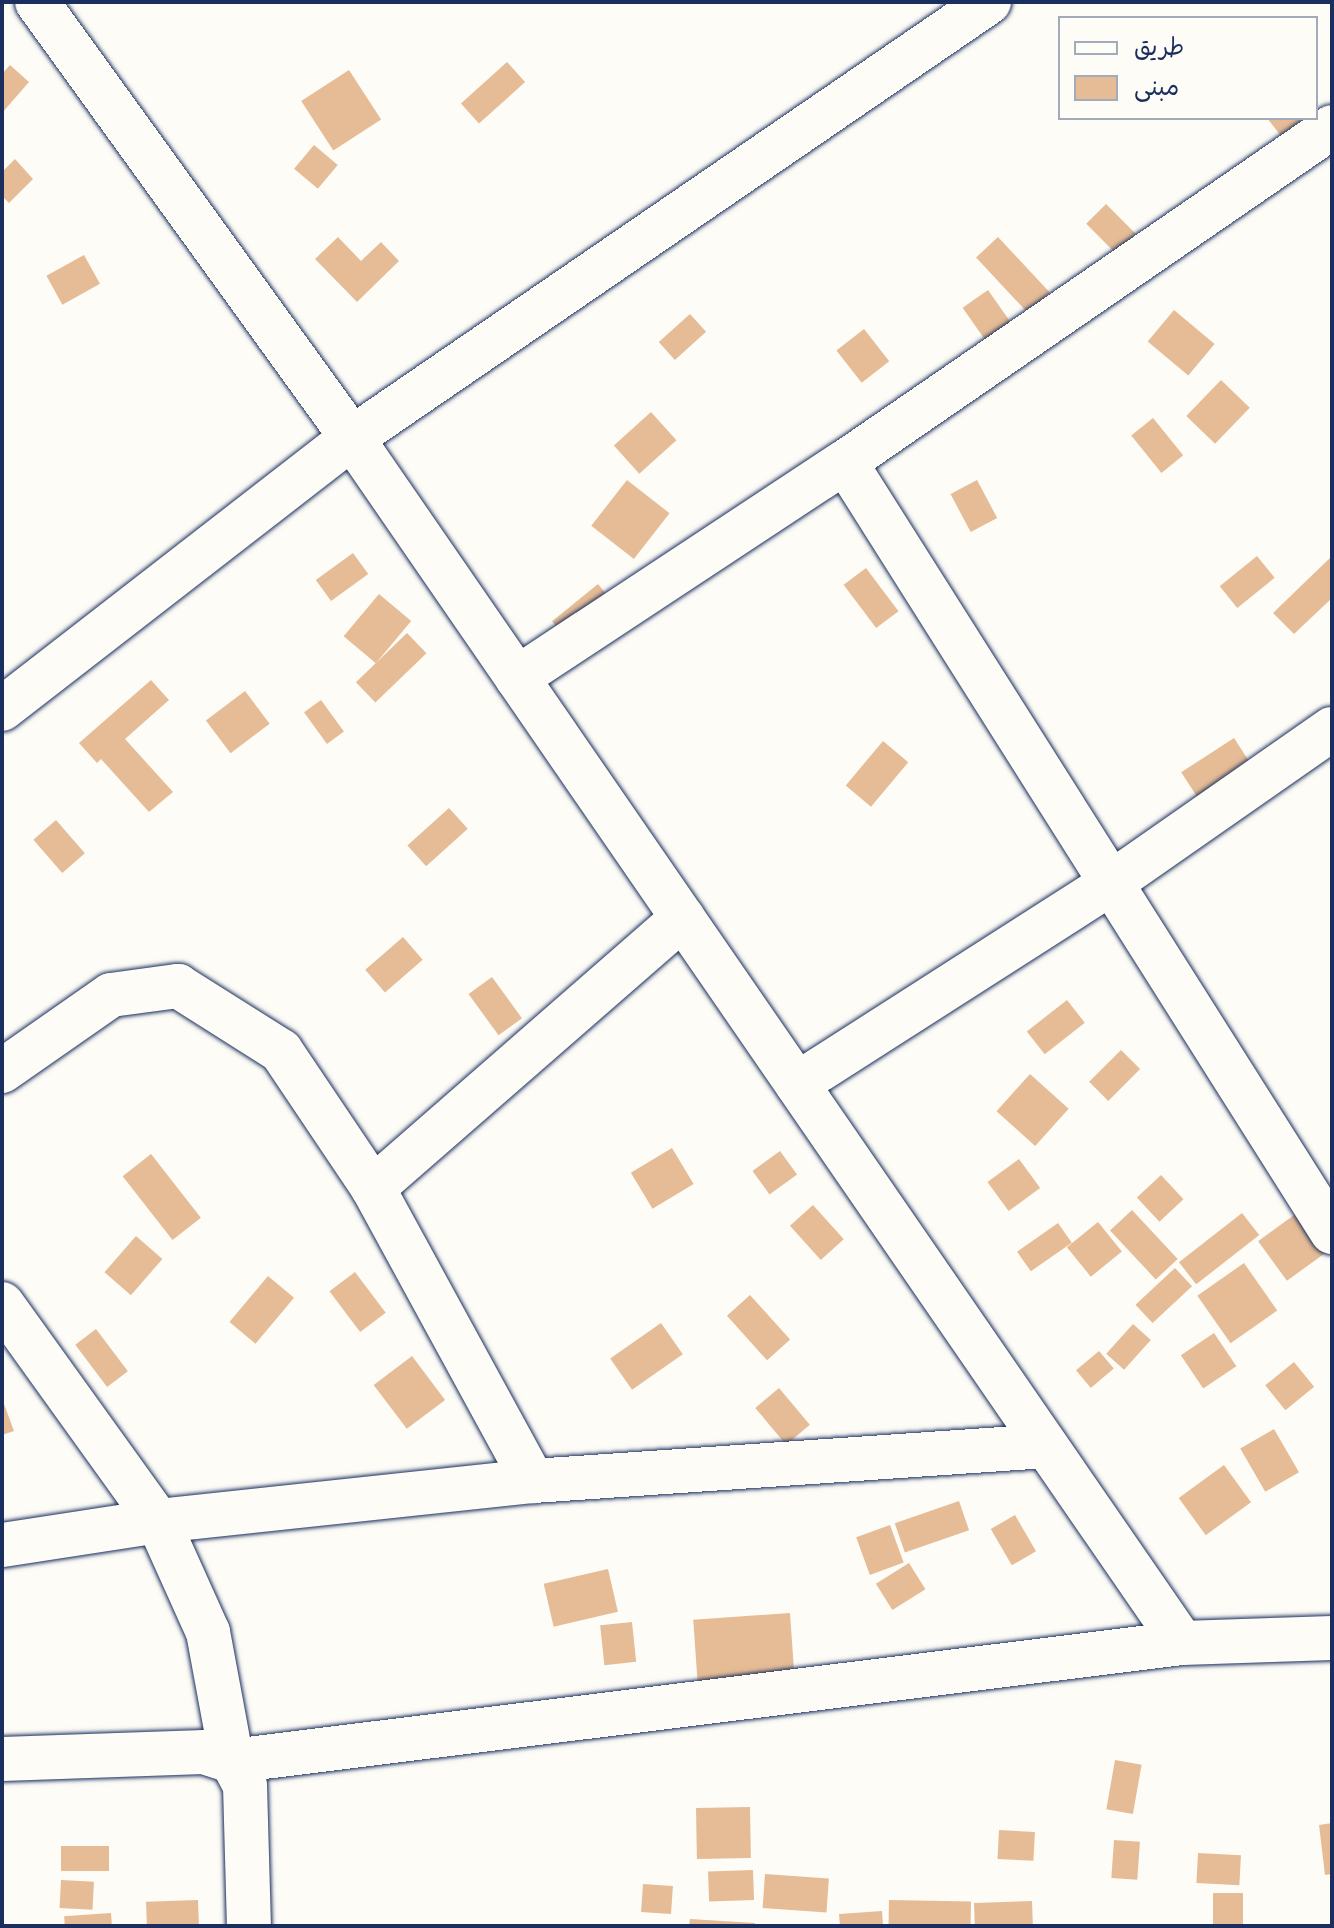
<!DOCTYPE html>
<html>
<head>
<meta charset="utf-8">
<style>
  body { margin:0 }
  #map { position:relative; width:1334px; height:1928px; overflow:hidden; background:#fdfcf7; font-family:"Balsamiq Sans","Playpen Sans Arabic",sans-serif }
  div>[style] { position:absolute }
  .building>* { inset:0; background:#e6bc96; transform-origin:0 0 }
  .roads { filter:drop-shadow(0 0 2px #1b2f5e) drop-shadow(0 0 2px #1b2f5e) }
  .minor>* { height:44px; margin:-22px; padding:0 22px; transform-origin:22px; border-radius:22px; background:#fdfcf7 }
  span { translate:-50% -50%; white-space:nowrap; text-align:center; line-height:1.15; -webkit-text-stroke:7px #fdfcf7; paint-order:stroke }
  .frame { position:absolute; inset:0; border:4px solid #1b2f5e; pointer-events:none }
  .legend { position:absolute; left:1058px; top:16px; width:260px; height:104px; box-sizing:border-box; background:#fdfcf7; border:2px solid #a3aaba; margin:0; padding:10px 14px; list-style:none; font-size:24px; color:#1b2f5e }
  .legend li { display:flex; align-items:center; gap:16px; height:40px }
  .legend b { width:40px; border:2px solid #a3aaba }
</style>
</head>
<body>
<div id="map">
  <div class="building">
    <i style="left:507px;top:62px;width:27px;height:62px;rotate:48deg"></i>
    <i style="clip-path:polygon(10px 65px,29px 82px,2px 113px,2px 74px)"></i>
    <i style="left:349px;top:70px;width:59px;height:57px;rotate:57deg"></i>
    <i style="clip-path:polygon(1267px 118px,1301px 118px,1302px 120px,1281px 136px)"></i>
    <i style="left:314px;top:145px;width:31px;height:31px;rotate:40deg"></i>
    <i style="clip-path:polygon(15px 159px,33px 179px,9px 203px,2px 196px,2px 172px)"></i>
    <i style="left:1106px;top:204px;width:42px;height:28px;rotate:45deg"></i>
    <i style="clip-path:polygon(338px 237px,361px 261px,381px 242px,399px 261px,357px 302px,315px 259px)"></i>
    <i style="left:998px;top:237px;width:76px;height:30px;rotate:47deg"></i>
    <i style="left:84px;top:255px;width:33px;height:43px;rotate:61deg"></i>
    <i style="left:988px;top:290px;width:40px;height:31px;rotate:55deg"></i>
    <i style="left:1174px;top:310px;width:53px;height:41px;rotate:40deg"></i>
    <i style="left:690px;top:314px;width:24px;height:42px;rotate:48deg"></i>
    <i style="left:864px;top:329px;width:41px;height:35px;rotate:52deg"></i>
    <i style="left:1221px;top:380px;width:40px;height:50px;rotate:44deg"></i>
    <i style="left:651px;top:412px;width:38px;height:50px;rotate:48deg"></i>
    <i style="left:1153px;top:418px;width:48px;height:28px;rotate:51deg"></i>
    <i style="left:627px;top:480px;width:54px;height:58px;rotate:38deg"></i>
    <i style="left:977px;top:480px;width:43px;height:30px;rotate:62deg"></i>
    <i style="left:353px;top:553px;width:26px;height:46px;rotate:54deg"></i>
    <i style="left:1257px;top:556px;width:28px;height:48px;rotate:51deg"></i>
    <i style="clip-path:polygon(1332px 556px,1332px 598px,1294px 634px,1273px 613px)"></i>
    <i style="left:866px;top:568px;width:54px;height:28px;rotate:53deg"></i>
    <i style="left:598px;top:584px;width:27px;height:59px;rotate:51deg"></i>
    <i style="left:379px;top:594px;width:42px;height:55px;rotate:40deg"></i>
    <i style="left:407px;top:633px;width:28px;height:71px;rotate:46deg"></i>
    <i style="clip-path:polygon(151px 680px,169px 700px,125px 739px,173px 792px,149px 812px,101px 759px,97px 763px,79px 743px)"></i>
    <i style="left:245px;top:691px;width:41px;height:49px;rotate:53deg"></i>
    <i style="left:321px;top:700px;width:39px;height:21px;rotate:54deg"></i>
    <i style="left:1234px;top:738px;width:40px;height:63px;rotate:57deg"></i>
    <i style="left:883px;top:741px;width:33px;height:58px;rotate:40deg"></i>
    <i style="left:449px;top:808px;width:28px;height:56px;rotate:48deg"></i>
    <i style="left:56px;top:820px;width:44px;height:30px;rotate:49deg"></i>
    <i style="left:403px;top:937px;width:30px;height:50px;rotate:49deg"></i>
    <i style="left:492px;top:977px;width:51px;height:29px;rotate:54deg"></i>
    <i style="left:1067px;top:1000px;width:29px;height:51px;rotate:52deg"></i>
    <i style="left:1121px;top:1050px;width:27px;height:45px;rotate:45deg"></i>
    <i style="left:1030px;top:1074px;width:52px;height:50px;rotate:42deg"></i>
    <i style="left:672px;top:1148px;width:42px;height:48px;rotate:59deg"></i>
    <i style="left:780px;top:1151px;width:29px;height:34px;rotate:54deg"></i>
    <i style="left:151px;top:1154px;width:81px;height:36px;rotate:52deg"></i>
    <i style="left:1019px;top:1159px;width:36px;height:39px;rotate:54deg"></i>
    <i style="left:1161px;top:1175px;width:33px;height:33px;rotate:47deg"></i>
    <i style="left:813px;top:1205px;width:46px;height:31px;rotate:48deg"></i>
    <i style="left:1132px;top:1210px;width:67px;height:30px;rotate:47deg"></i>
    <i style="left:1301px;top:1210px;width:49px;height:53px;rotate:54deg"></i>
    <i style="left:1242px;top:1213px;width:28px;height:80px;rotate:52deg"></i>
    <i style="left:1098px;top:1222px;width:38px;height:40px;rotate:51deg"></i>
    <i style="left:1058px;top:1223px;width:24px;height:50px;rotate:55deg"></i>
    <i style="left:136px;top:1236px;width:35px;height:48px;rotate:41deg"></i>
    <i style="left:1244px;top:1263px;width:58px;height:57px;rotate:55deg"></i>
    <i style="left:1175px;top:1268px;width:25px;height:54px;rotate:47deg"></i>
    <i style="left:355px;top:1272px;width:51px;height:32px;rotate:53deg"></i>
    <i style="left:268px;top:1276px;width:34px;height:60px;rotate:40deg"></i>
    <i style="left:750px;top:1295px;width:60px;height:31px;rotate:48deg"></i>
    <i style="left:661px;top:1323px;width:38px;height:62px;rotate:55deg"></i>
    <i style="left:1133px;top:1324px;width:24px;height:40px;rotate:42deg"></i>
    <i style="left:96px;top:1329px;width:53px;height:26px;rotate:53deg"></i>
    <i style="left:1214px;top:1333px;width:40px;height:40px;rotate:56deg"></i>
    <i style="left:1099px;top:1351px;width:23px;height:30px;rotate:50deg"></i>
    <i style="left:412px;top:1356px;width:55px;height:48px;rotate:53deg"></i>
    <i style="left:1294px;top:1362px;width:32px;height:37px;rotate:51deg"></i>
    <i style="left:779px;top:1388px;width:48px;height:31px;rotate:50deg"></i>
    <i style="clip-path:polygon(4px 1404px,14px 1431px,2px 1435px,2px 1405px)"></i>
    <i style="left:1274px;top:1429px;width:50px;height:39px;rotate:60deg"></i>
    <i style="left:1224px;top:1465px;width:46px;height:56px;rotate:54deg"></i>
    <i style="left:959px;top:1501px;width:31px;height:68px;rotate:71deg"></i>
    <i style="left:1015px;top:1515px;width:42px;height:28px;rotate:60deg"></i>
    <i style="left:890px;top:1525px;width:40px;height:36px;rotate:70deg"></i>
    <i style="left:909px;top:1563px;width:31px;height:39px;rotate:58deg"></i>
    <i style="left:608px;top:1569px;width:44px;height:66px;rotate:77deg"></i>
    <i style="left:790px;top:1613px;width:61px;height:97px;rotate:86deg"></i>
    <i style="left:632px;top:1622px;width:40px;height:32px;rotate:84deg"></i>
    <i style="left:1115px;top:1760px;width:27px;height:50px;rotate:10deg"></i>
    <i style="left:750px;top:1807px;width:51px;height:54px;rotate:89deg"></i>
    <i style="clip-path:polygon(1332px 1823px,1332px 1874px,1325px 1875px,1319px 1825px)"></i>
    <i style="left:999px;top:1830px;width:36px;height:29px;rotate:3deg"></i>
    <i style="left:1114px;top:1840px;width:26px;height:38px;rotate:4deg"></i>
    <i style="left:61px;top:1846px;width:48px;height:25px"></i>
    <i style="left:1198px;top:1853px;width:43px;height:30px;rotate:3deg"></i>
    <i style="left:753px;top:1870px;width:30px;height:45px;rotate:88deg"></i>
    <i style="left:765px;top:1874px;width:64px;height:34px;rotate:4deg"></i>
    <i style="left:61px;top:1880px;width:33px;height:28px;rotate:3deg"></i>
    <i style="left:643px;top:1884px;width:30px;height:28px;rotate:4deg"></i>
    <i style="left:1213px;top:1893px;width:30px;height:33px"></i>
    <i style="left:198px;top:1900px;width:26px;height:52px;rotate:88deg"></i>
    <i style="left:889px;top:1900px;width:82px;height:26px;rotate:1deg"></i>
    <i style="left:1032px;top:1901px;width:25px;height:58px;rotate:88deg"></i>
    <i style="clip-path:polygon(882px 1911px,883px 1926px,840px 1926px,839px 1914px)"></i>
    <i style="left:111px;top:1913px;width:13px;height:47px;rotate:86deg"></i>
    <i style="clip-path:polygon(690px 1919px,755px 1923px,755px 1926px,689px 1926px)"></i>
  </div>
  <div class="roads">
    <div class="minor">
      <i style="left:37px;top:2px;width:538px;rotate:54.15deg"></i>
      <i style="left:352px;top:438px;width:1463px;rotate:55.44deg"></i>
      <i style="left:845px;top:462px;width:911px;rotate:57.69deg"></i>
      <i style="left:517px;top:678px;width:393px;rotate:-33.4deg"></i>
      <i style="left:845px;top:462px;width:591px;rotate:-34.52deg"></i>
      <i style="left:2px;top:709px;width:443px;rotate:-37.8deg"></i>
      <i style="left:352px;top:438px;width:772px;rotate:-34.39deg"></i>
      <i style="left:2px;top:1071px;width:133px;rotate:-34.9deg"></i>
      <i style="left:111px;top:995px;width:68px;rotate:-7.7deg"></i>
      <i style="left:178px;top:986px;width:122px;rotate:32.3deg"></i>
      <i style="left:281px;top:1051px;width:165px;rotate:56.1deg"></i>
      <i style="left:373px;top:1188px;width:334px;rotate:61.4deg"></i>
      <i style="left:797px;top:1084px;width:373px;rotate:-32.6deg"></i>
      <i style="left:1111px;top:883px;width:269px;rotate:-34.9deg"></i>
      <i style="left:373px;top:1188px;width:411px;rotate:-41.1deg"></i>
      <i style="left:2px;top:1304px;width:267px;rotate:54.3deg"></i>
      <i style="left:158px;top:1521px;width:122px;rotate:65.8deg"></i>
      <i style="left:208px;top:1632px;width:131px;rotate:79.5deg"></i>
      <i style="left:232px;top:1761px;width:27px;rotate:62deg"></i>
      <i style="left:245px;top:1785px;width:141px;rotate:88.4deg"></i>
      <i style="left:2px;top:1545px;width:158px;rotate:-8.7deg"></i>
      <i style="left:158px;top:1521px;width:377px;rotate:-6.1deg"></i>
      <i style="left:533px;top:1481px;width:514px;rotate:-3.9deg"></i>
      <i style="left:2px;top:1759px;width:202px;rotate:-2deg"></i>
      <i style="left:204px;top:1752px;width:29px;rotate:18deg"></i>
      <i style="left:232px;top:1761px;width:957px;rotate:-7.08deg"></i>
      <i style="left:1182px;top:1643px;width:150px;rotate:-1.9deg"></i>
    </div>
  </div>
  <div class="frame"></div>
  <ul class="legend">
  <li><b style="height:10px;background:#fdfcf7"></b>طريق</li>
  <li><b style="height:22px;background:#e6bc96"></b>مبنى</li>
  </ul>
</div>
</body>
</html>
